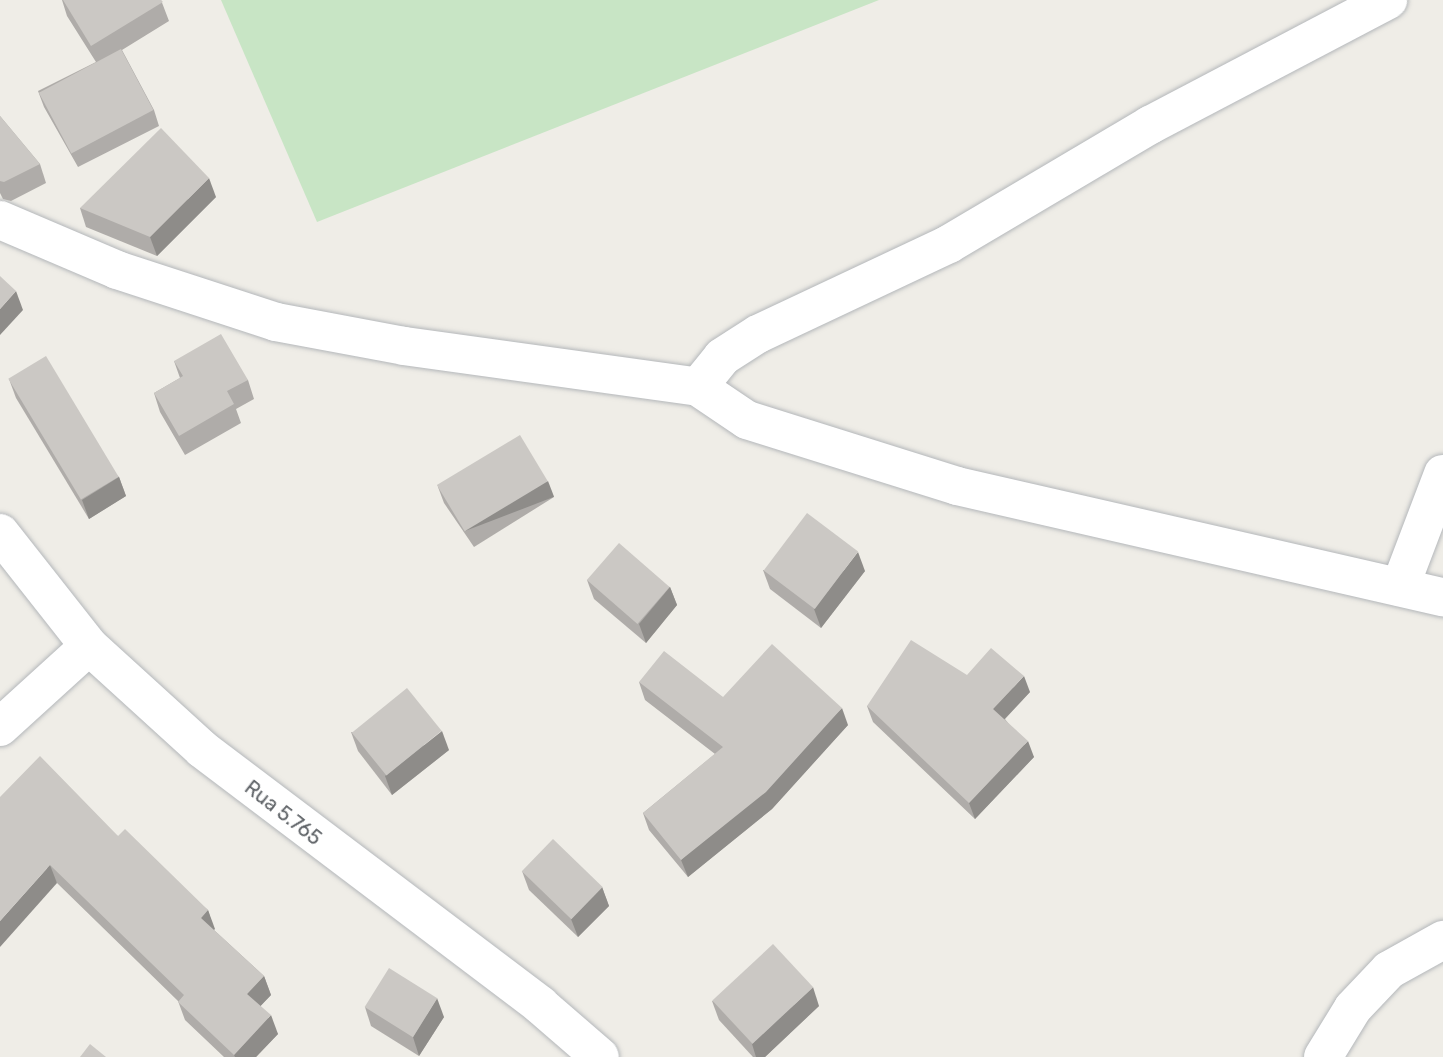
<!DOCTYPE html>
<html>
<head>
<meta charset="utf-8">
<style>
  body { margin:0 }
  #map { position:relative; width:1443px; height:1057px; overflow:hidden; background:#efede7; font-family:Rubik,sans-serif }
  div>[style] { position:absolute }
  .green>* { inset:0; background:#c8e5c5 }
  .roads { filter:drop-shadow(0 0 2px #b4b7ba) drop-shadow(0 0 2px #b4b7ba) }
  .street>* { height:38px; margin:-19px; padding:0 19px; transform-origin:19px; border-radius:19px; background:#fff }
  .wall>* { inset:0; background:#afaca9 }
  .shaded-wall>* { inset:0; background:#8e8c89; transform-origin:0 0 }
  .building>* { inset:0; background:#cbc8c4; transform-origin:0 0 }
  span { translate:-50% -50%; white-space:nowrap; text-align:center; line-height:1.15; -webkit-text-stroke:7px #fff; paint-order:stroke }
  .street-label { font-size:20px; color:#5e6266 }
</style>
</head>
<body>
<div id="map">
  <div class="green">
    <i style="clip-path:polygon(221px 0,879px 0,317px 222px)"></i>
  </div>
  <div class="roads">
    <div class="street">
      <i style="left:0;top:220px;width:127px;rotate:23.1deg"></i>
      <i style="left:117px;top:270px;width:167px;rotate:18.1deg"></i>
      <i style="left:276px;top:322px;width:130px;rotate:10.6deg"></i>
      <i style="left:404px;top:346px;width:297px;rotate:7.9deg"></i>
      <i style="left:698px;top:387px;width:59px;rotate:34deg"></i>
      <i style="left:747px;top:420px;width:220px;rotate:17.4deg"></i>
      <i style="left:957px;top:486px;width:499px;rotate:12.9deg"></i>
      <i style="left:698px;top:387px;width:38px;rotate:-51deg"></i>
      <i style="left:722px;top:357px;width:43px;rotate:-32.6deg"></i>
      <i style="left:758px;top:334px;width:211px;rotate:-25.2deg"></i>
      <i style="left:949px;top:244px;width:234px;rotate:-30.6deg"></i>
      <i style="left:1150px;top:125px;width:269px;rotate:-27.7deg"></i>
      <i style="left:0;top:533px;width:144px;rotate:51.8deg"></i>
      <i style="left:89px;top:646px;width:153px;rotate:42.3deg"></i>
      <i style="left:202px;top:749px;width:424px;rotate:37.1deg"></i>
      <i style="left:540px;top:1005px;width:79px;rotate:40.9deg"></i>
      <i style="left:1400px;top:587px;width:121px;rotate:-69.2deg"></i>
      <i style="left:0;top:727px;width:120px;rotate:-42.3deg"></i>
      <i style="left:1323px;top:1057px;width:57px;rotate:-58.5deg"></i>
      <i style="left:1353px;top:1008px;width:52px;rotate:-46.5deg"></i>
      <i style="left:1389px;top:970px;width:62px;rotate:-29.1deg"></i>
    </div>
  </div>
  <div class="wall">
    <i style="clip-path:polygon(62px 0,161px 0,169px 21px,122px 50px,154px 110px,159px 126px,78px 167px,44px 107px,38px 91px,96px 62px,67px 16px)"></i>
    <i style="clip-path:polygon(0 116px,40px 164px,46px 183px,11px 201px,3px 199px,0 193px)"></i>
    <i style="clip-path:polygon(216px 197px,157px 256px,86px 227px,80px 208px)"></i>
    <i style="clip-path:polygon(174px 361px,248px 380px,254px 399px,236px 409px,241px 423px,185px 455px,160px 412px,154px 393px,180px 378px)"></i>
    <i style="clip-path:polygon(9px 379px,119px 477px,126px 496px,89px 519px,16px 398px)"></i>
    <i style="clip-path:polygon(438px 487px,554px 497px,474px 547px,444px 503px)"></i>
    <i style="clip-path:polygon(763px 570px,865px 571px,821px 628px,770px 589px)"></i>
    <i style="clip-path:polygon(587px 580px,670px 587px,677px 605px,646px 643px,594px 599px)"></i>
    <i style="clip-path:polygon(967px 675px,1030px 692px,1005px 719px,1034px 757px,975px 819px,873px 722px,867px 706px)"></i>
    <i style="clip-path:polygon(639px 682px,723px 697px,848px 725px,772px 809px,688px 877px,649px 830px,643px 813px,715px 754px,645px 700px)"></i>
    <i style="clip-path:polygon(351px 732px,449px 750px,392px 795px,358px 751px)"></i>
    <i style="clip-path:polygon(0 797px,118px 836px,208px 910px,214px 930px,264px 976px,271px 995px,260px 1006px,278px 1034px,256px 1057px,224px 1057px,185px 1020px,178px 1001px,57px 883px)"></i>
    <i style="clip-path:polygon(522px 871px,602px 887px,609px 906px,578px 937px,529px 890px)"></i>
    <i style="clip-path:polygon(712px 1001px,819px 1006px,765px 1057px,753px 1057px,719px 1020px)"></i>
    <i style="clip-path:polygon(365px 1007px,444px 1017px,419px 1056px,371px 1026px)"></i>
  </div>
  <div class="shaded-wall">
    <i style="clip-path:polygon(209px 178px,216px 197px,157px 256px,150px 237px)"></i>
    <i style="clip-path:polygon(16px 291px,23px 310px,0 335px,0 309px)"></i>
    <i style="clip-path:polygon(119px 477px,126px 496px,89px 519px,82px 500px)"></i>
    <i style="left:548px;top:481px;width:17px;height:94px;rotate:69deg"></i>
    <i style="clip-path:polygon(858px 552px,865px 571px,821px 628px,814px 609px)"></i>
    <i style="clip-path:polygon(670px 587px,677px 605px,646px 643px,639px 624px)"></i>
    <i style="clip-path:polygon(1024px 676px,1030px 692px,999px 725px,993px 709px)"></i>
    <i style="clip-path:polygon(842px 708px,848px 725px,772px 809px,688px 877px,681px 860px)"></i>
    <i style="clip-path:polygon(442px 731px,449px 750px,392px 795px,385px 776px)"></i>
    <i style="clip-path:polygon(1028px 741px,1034px 757px,975px 819px,969px 803px)"></i>
    <i style="clip-path:polygon(50px 865px,57px 883px,0 947px,0 921px)"></i>
    <i style="clip-path:polygon(602px 887px,609px 906px,578px 937px,571px 919px)"></i>
    <i style="clip-path:polygon(208px 910px,215px 929px,208px 936px,201px 918px)"></i>
    <i style="clip-path:polygon(264px 976px,271px 995px,254px 1013px,247px 994px)"></i>
    <i style="clip-path:polygon(813px 987px,819px 1006px,765px 1057px,756px 1057px,752px 1044px)"></i>
    <i style="clip-path:polygon(437px 998px,444px 1017px,419px 1056px,413px 1037px)"></i>
    <i style="clip-path:polygon(271px 1015px,278px 1034px,256px 1057px,235px 1057px,234px 1055px)"></i>
  </div>
  <div class="building">
    <i style="clip-path:polygon(63px 0,161px 0,163px 2px,91px 46px)"></i>
    <i style="left:121px;top:49px;width:69px;height:93px;rotate:62deg"></i>
    <i style="clip-path:polygon(0 116px,40px 164px,4px 182px,0 181px)"></i>
    <i style="clip-path:polygon(161px 128px,209px 178px,150px 237px,80px 208px)"></i>
    <i style="clip-path:polygon(0 276px,16px 291px,0 309px)"></i>
    <i style="clip-path:polygon(221px 334px,248px 380px,227px 391px,234px 404px,179px 436px,154px 393px,183px 376px,174px 361px)"></i>
    <i style="left:46px;top:356px;width:141px;height:44px;rotate:59deg"></i>
    <i style="left:520px;top:435px;width:54px;height:97px;rotate:59deg"></i>
    <i style="left:807px;top:513px;width:64px;height:72px;rotate:37deg"></i>
    <i style="left:619px;top:543px;width:67px;height:49px;rotate:41deg"></i>
    <i style="clip-path:polygon(911px 640px,967px 675px,991px 648px,1024px 676px,993px 709px,1028px 741px,969px 803px,867px 706px)"></i>
    <i style="clip-path:polygon(772px 644px,842px 708px,766px 792px,681px 860px,643px 813px,723px 747px,639px 682px,664px 651px,723px 697px)"></i>
    <i style="left:407px;top:688px;width:55px;height:71px;rotate:51deg"></i>
    <i style="clip-path:polygon(40px 756px,118px 836px,125px 829px,208px 910px,201px 918px,264px 976px,247px 994px,271px 1015px,234px 1055px,178px 1002px,184px 995px,50px 865px,0 921px,0 797px)"></i>
    <i style="left:553px;top:839px;width:69px;height:45px;rotate:44deg"></i>
    <i style="left:773px;top:944px;width:59px;height:83px;rotate:47deg"></i>
    <i style="left:389px;top:968px;width:57px;height:46px;rotate:32deg"></i>
    <i style="clip-path:polygon(90px 1044px,106px 1057px,80px 1057px)"></i>
  </div>
  <div class="street-label">
    <span style="left:283px;top:813px;rotate:38deg">Rua 5.765</span>
  </div>
</div>
</body>
</html>
